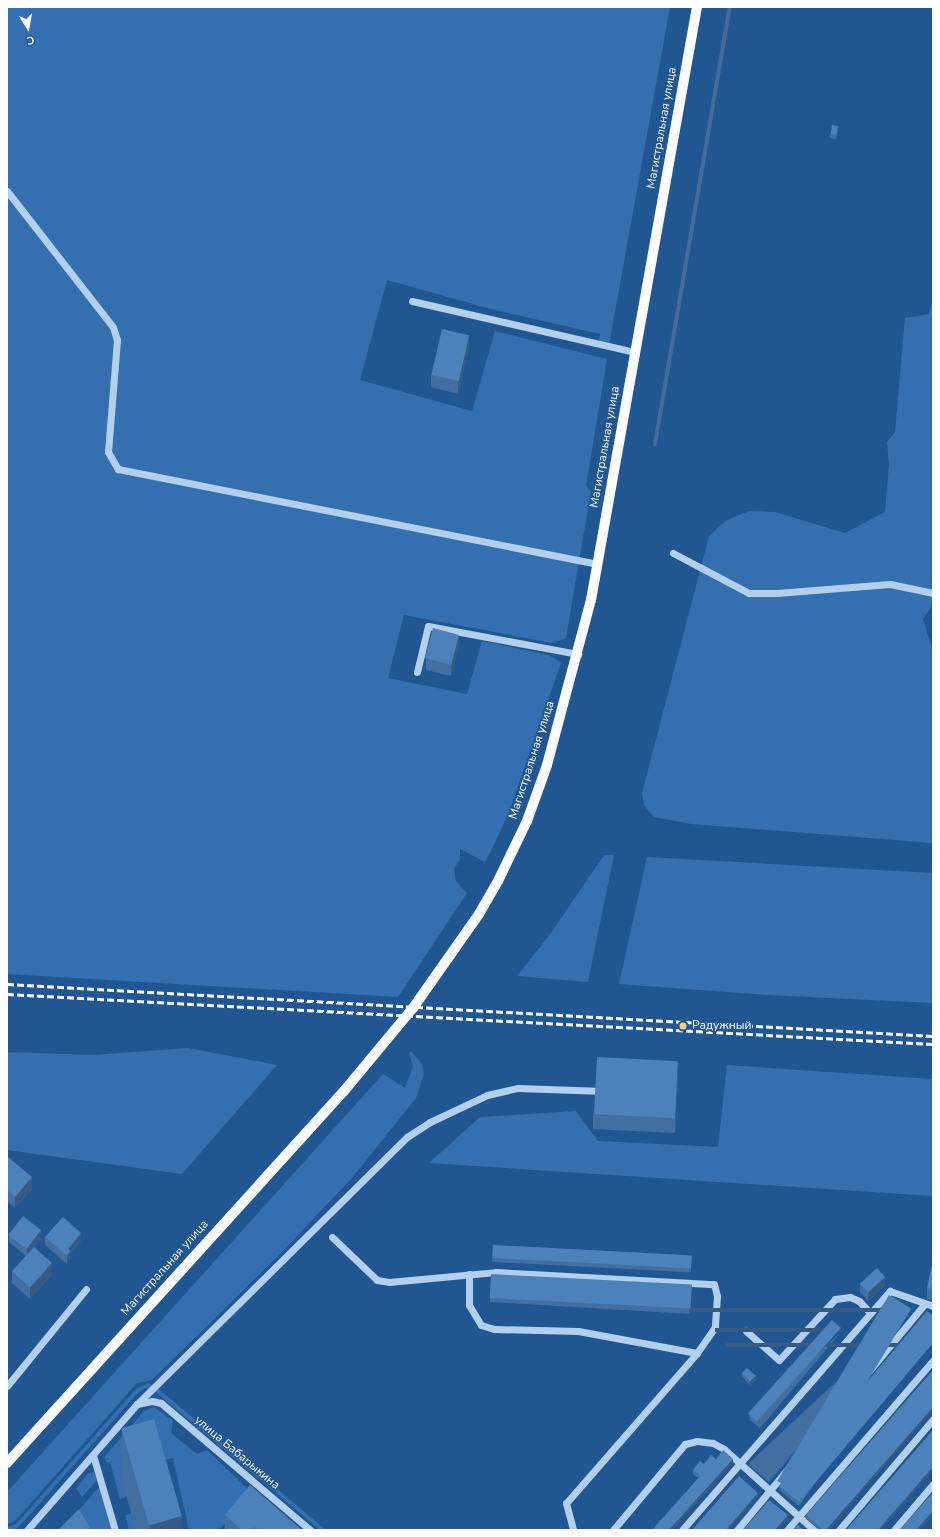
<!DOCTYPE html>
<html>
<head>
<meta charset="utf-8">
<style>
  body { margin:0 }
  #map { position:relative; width:940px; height:1537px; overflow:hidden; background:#205692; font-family:"Nunito Sans",sans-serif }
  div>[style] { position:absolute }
  .green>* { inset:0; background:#3470af }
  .stream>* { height:4px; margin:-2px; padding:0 2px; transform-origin:2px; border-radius:2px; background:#456b96 }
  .minor>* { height:7px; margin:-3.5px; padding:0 3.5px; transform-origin:3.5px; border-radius:3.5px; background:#b2cfed }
  .major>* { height:10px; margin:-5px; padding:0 5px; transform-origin:5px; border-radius:5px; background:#f9fbff }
  .rail>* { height:3px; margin-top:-1.5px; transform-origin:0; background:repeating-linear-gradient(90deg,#fff 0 7px,transparent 0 10px) }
  .major-bridge>* { height:10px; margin:-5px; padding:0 5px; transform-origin:5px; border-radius:5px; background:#f9fbff }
  .wall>* { inset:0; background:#426fa0; transform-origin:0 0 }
  .shaded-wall>* { inset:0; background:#365a82; transform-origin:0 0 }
  .building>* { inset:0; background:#4d81ba; transform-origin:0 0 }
  .dots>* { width:11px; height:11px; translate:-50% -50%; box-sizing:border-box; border:2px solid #205692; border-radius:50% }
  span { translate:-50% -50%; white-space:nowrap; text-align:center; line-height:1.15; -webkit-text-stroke:3px #205692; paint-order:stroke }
  .street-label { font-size:12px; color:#fff }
  .poi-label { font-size:12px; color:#fff }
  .left { translate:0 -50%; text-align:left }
  .frame { position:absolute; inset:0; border:8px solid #fff; pointer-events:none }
  .north { position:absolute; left:8px; top:8px; width:40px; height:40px; -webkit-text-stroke:3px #205692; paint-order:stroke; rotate:169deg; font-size:11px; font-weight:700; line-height:16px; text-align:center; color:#fff }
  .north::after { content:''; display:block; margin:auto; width:14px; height:18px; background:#fff; clip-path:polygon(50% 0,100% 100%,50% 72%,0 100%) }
</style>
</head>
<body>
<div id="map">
  <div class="green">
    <i style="clip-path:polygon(7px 7px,670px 7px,609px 345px,599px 342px,600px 334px,491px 309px,387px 280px,360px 380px,472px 411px,495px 331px,607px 359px,586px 486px,591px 491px,566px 638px,552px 643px,404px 615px,388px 678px,467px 694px,482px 641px,549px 655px,561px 663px,509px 812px,492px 849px,485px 862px,460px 849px,460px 859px,454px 869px,456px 881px,467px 893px,398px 997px,7px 974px)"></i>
    <i style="clip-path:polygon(933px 298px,933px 604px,923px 619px,933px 652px,933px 843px,691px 824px,654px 817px,644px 805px,642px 793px,709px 536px,727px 520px,749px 511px,775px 512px,845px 533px,885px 512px,889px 464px,887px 442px,895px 432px,905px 318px,929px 314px)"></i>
    <i style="clip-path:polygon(604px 855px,614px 855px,588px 982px,517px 976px,551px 933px)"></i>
    <i style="clip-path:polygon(647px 857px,933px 873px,933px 1003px,767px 995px,619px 984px)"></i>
    <i style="clip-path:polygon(188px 1048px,277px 1065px,182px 1174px,7px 1150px,7px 1052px,93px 1055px)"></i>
    <i style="clip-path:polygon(411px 1051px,422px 1064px,424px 1074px,416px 1098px,352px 1178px,277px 1257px,152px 1380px,137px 1383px,15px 1521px,7px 1524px,7px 1492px,383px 1074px,405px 1088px,413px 1066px,409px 1053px)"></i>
    <i style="clip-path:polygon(727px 1065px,933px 1079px,933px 1196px,429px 1163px,480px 1117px,576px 1111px,598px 1141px,718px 1147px)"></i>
    <i style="clip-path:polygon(148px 1383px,156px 1387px,326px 1530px,320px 1530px,152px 1389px,145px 1388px,137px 1394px,16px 1530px,7px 1530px,7px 1527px,15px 1525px,136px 1389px)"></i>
    <i style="clip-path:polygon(154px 1407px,173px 1421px,171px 1433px,197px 1454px,207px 1450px,252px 1493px,219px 1530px,189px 1530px,173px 1458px,126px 1468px,128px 1496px,120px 1499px,110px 1462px,106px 1462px,105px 1456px,144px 1411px)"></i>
    <i style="clip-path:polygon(94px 1472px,98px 1479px,82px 1497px,76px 1488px,89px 1473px)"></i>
    <i style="clip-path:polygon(100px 1486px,113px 1530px,90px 1530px,78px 1511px)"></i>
    <i style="clip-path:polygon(133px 1513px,138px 1530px,129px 1530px,125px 1515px)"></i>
  </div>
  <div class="stream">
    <i style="left:655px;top:444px;width:443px;rotate:-80.3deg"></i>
  </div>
  <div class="minor">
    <i style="left:7px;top:191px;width:172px;rotate:52.1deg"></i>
    <i style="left:113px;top:327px;width:14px;rotate:73deg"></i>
    <i style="left:117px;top:340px;width:112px;rotate:94.6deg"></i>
    <i style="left:108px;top:452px;width:20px;rotate:60deg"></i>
    <i style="left:118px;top:469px;width:489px;rotate:11.2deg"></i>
    <i style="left:412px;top:301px;width:229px;rotate:12.9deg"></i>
    <i style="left:673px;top:553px;width:86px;rotate:27.8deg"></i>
    <i style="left:749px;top:593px;width:28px"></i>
    <i style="left:777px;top:593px;width:113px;rotate:-4.6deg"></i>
    <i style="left:890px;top:584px;width:44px;rotate:11.8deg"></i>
    <i style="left:417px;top:672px;width:47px;rotate:-76.6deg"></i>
    <i style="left:428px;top:626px;width:153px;rotate:10.6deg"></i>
    <i style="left:332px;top:1237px;width:62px;rotate:43.7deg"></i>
    <i style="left:377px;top:1280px;width:12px;rotate:9deg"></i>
    <i style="left:389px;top:1282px;width:107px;rotate:-5.3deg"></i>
    <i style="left:496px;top:1272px;width:218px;rotate:3.2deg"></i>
    <i style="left:714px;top:1284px;width:12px;rotate:76deg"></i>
    <i style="left:717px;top:1296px;width:31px;rotate:94deg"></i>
    <i style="left:715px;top:1327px;width:32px;rotate:125deg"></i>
    <i style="left:697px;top:1353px;width:199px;rotate:131.1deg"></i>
    <i style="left:566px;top:1503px;width:28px;rotate:75deg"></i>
    <i style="left:469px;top:1274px;width:31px;rotate:90deg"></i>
    <i style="left:469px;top:1305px;width:23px;rotate:59deg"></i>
    <i style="left:481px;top:1325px;width:14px;rotate:17deg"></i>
    <i style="left:494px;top:1329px;width:84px;rotate:1.4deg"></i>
    <i style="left:578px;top:1331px;width:121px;rotate:10.5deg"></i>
    <i style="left:746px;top:1331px;width:44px;rotate:41.3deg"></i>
    <i style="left:779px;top:1360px;width:83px;rotate:-47.4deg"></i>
    <i style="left:835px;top:1299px;width:15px;rotate:-8deg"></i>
    <i style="left:850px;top:1297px;width:10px;rotate:24deg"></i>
    <i style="left:859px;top:1301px;width:16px;rotate:47deg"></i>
    <i style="left:7px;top:1386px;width:125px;rotate:-50.8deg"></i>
    <i style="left:137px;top:1404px;width:380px;rotate:-44.7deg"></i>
    <i style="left:407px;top:1137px;width:27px;rotate:-33deg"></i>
    <i style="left:430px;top:1122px;width:63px;rotate:-25.3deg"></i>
    <i style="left:487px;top:1095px;width:32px;rotate:-13deg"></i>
    <i style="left:518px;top:1088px;width:85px;rotate:2deg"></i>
    <i style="left:93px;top:1455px;width:78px;rotate:73.7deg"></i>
    <i style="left:27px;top:1530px;width:167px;rotate:-48.9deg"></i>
    <i style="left:137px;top:1404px;width:15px;rotate:-11deg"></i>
    <i style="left:152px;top:1401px;width:9px;rotate:13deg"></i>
    <i style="left:161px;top:1403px;width:196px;rotate:40.4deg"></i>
    <i style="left:613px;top:1530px;width:112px;rotate:-50.1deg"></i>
    <i style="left:685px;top:1444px;width:12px;rotate:-14deg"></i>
    <i style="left:697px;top:1441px;width:16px;rotate:7deg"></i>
    <i style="left:713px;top:1443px;width:13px;rotate:29deg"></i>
    <i style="left:724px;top:1449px;width:121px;rotate:42deg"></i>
    <i style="left:682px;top:1530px;width:317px;rotate:-49deg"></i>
    <i style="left:890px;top:1291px;width:46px;rotate:19.2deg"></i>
    <i style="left:737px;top:1530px;width:293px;rotate:-50.3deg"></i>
    <i style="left:787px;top:1530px;width:224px;rotate:-49.3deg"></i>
    <i style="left:839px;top:1530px;width:145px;rotate:-49.7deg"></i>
    <i style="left:894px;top:1530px;width:60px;rotate:-49.7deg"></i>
  </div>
  <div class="major">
    <i style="left:498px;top:881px;width:67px;rotate:-64.2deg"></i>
    <i style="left:527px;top:821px;width:59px;rotate:-70.3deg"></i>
    <i style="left:547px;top:765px;width:171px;rotate:-75.1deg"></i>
    <i style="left:591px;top:600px;width:602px;rotate:-79.87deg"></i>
    <i style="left:7px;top:1463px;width:502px;rotate:-47.83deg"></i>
  </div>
  <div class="rail">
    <i style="left:7px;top:984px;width:927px;rotate:3.21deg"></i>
    <i style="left:7px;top:994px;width:927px;rotate:3.09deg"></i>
  </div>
  <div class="major-bridge">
    <i style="left:344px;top:1091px;width:108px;rotate:-50.3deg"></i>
    <i style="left:413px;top:1008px;width:115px;rotate:-54.9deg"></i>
    <i style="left:479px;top:914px;width:38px;rotate:-60deg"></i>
  </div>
  <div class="wall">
    <i style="clip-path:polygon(838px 130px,836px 139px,830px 138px,830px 134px)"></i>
    <i style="clip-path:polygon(469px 347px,458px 394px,431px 387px,431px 375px)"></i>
    <i style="clip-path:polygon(459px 646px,451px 676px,426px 670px,426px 658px)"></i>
    <i style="clip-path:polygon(678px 1077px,675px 1133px,593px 1129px,593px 1114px)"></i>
    <i style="clip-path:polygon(7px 1156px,32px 1189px,15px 1208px,7px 1201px)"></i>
    <i style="clip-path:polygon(9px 1235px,41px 1238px,33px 1249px,52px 1275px,30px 1299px,12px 1283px,12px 1271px,26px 1256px,9px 1242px)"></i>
    <i style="clip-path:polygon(45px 1237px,81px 1241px,70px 1254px,70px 1259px,67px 1264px,45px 1245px)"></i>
    <i style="left:493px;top:1245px;width:199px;height:17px;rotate:3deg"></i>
    <i style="clip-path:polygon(933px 1260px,933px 1300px,927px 1299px,927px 1288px)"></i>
    <i style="clip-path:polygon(860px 1284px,885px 1285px,868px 1301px,860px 1292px)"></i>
    <i style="clip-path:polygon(692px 1285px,690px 1314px,490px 1302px,490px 1298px)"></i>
    <i style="clip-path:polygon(911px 1312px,769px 1482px,750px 1466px,750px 1462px)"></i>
    <i style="clip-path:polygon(933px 1316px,799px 1506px,779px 1490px,779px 1486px)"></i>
    <i style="clip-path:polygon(841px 1332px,760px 1428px,750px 1420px,750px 1416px)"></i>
    <i style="clip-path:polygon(742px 1373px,756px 1379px,750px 1385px,742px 1377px)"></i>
    <i style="clip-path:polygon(122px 1429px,182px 1530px,136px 1530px,122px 1481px)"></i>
    <i style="clip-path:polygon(716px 1459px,733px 1463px,698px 1478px,693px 1474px,693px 1470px,704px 1464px)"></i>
    <i style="clip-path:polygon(225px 1515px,302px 1530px,225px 1530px)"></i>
    <i style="clip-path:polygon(806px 1515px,829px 1530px,819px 1530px,806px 1519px)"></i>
  </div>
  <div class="shaded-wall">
    <i style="clip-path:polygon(469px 335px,469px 347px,458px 394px,458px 382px)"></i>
    <i style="clip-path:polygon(459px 635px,459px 646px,451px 676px,451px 664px)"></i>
    <i style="clip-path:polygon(678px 1061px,678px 1077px,675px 1133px,675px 1118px)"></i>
    <i style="clip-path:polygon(32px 1177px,32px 1189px,15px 1208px,15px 1197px)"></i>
    <i style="clip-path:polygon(41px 1230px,41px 1238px,27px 1256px,27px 1248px)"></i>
    <i style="clip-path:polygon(81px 1233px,81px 1241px,70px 1254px,70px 1259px,67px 1264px,67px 1256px,68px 1249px)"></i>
    <i style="clip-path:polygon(52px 1263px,52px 1275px,30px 1299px,30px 1288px)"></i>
    <i style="clip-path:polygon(885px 1277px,885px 1285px,868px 1301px,868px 1293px)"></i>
    <i style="left:911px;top:1308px;width:4px;height:222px;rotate:90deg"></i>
    <i style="left:841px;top:1328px;width:4px;height:126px;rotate:90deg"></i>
    <i style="left:933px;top:1343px;width:4px;height:208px;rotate:90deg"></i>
    <i style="clip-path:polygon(756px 1376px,756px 1379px,750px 1385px,750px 1381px)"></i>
    <i style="clip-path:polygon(933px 1407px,933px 1411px,829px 1530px,826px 1530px)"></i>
    <i style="clip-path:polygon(733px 1459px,733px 1463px,673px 1530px,669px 1530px)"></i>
    <i style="clip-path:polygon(933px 1467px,933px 1471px,881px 1530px,878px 1530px)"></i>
    <i style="clip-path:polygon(758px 1493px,758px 1497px,729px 1530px,726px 1530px)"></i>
    <i style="clip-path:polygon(933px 1511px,933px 1515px,920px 1530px,916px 1530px)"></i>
    <i style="clip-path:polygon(788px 1515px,788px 1519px,778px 1530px,775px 1530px)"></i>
    <i style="clip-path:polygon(182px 1516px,182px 1530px,150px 1530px,150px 1525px)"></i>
  </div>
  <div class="building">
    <i style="left:832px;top:125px;width:6px;height:9px;rotate:9deg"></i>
    <i style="left:442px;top:329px;width:28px;height:47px;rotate:13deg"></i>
    <i style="left:433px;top:628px;width:27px;height:31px;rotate:15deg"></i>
    <i style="left:597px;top:1057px;width:81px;height:57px;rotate:3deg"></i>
    <i style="clip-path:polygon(7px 1156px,32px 1177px,15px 1197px,7px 1190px)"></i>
    <i style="left:23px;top:1216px;width:23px;height:24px;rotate:38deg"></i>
    <i style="clip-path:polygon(63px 1217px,81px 1233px,68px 1249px,70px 1251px,67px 1256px,45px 1237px)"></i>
    <i style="left:493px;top:1245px;width:199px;height:13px;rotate:3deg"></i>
    <i style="left:34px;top:1247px;width:24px;height:33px;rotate:42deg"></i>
    <i style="clip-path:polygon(933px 1260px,933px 1289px,927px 1288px)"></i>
    <i style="left:877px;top:1268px;width:12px;height:23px;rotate:48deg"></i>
    <i style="left:491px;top:1274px;width:201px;height:24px;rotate:3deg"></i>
    <i style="left:889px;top:1295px;width:26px;height:217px;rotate:31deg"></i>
    <i style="clip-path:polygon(927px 1311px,933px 1316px,933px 1343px,799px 1502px,779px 1486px)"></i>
    <i style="left:832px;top:1320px;width:12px;height:126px;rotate:42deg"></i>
    <i style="clip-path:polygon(747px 1368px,756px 1376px,750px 1381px,742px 1373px)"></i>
    <i style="clip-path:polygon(933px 1370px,933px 1407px,826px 1530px,823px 1530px,806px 1515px)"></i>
    <i style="left:154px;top:1419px;width:101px;height:34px;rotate:74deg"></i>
    <i style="clip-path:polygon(933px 1430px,933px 1467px,878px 1530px,846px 1530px)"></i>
    <i style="clip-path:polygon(723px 1450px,733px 1459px,669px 1530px,652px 1530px,700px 1476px,693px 1470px,700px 1461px,704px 1464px,711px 1455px,716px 1459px)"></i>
    <i style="clip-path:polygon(739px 1476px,758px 1493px,726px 1530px,692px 1530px)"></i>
    <i style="clip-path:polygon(250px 1485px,302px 1530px,259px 1530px,255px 1527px,252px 1530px,242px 1530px,225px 1515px)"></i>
    <i style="clip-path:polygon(933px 1492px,933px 1511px,916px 1530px,900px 1530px)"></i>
    <i style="clip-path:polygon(769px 1500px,788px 1515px,775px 1530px,743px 1530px)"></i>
    <i style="clip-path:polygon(79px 1509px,91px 1530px,58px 1530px)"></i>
    <i style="clip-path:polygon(798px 1525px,804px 1530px,793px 1530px)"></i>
  </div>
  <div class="dots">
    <i style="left:683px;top:1026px;background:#facf73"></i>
  </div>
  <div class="street-label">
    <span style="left:662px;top:128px;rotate:-80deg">Магистральная улица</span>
    <span style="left:605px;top:447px;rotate:-80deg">Магистральная улица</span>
    <span style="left:532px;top:760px;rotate:-72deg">Магистральная улица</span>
    <span style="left:165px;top:1268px;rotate:-48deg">Магистральная улица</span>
    <span style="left:237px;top:1453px;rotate:40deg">улица Бабарыкина</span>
  </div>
  <div class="poi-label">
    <span class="left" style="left:692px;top:1026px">Радужный</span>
  </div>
  <div class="frame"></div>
  <div class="north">С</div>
</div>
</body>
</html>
